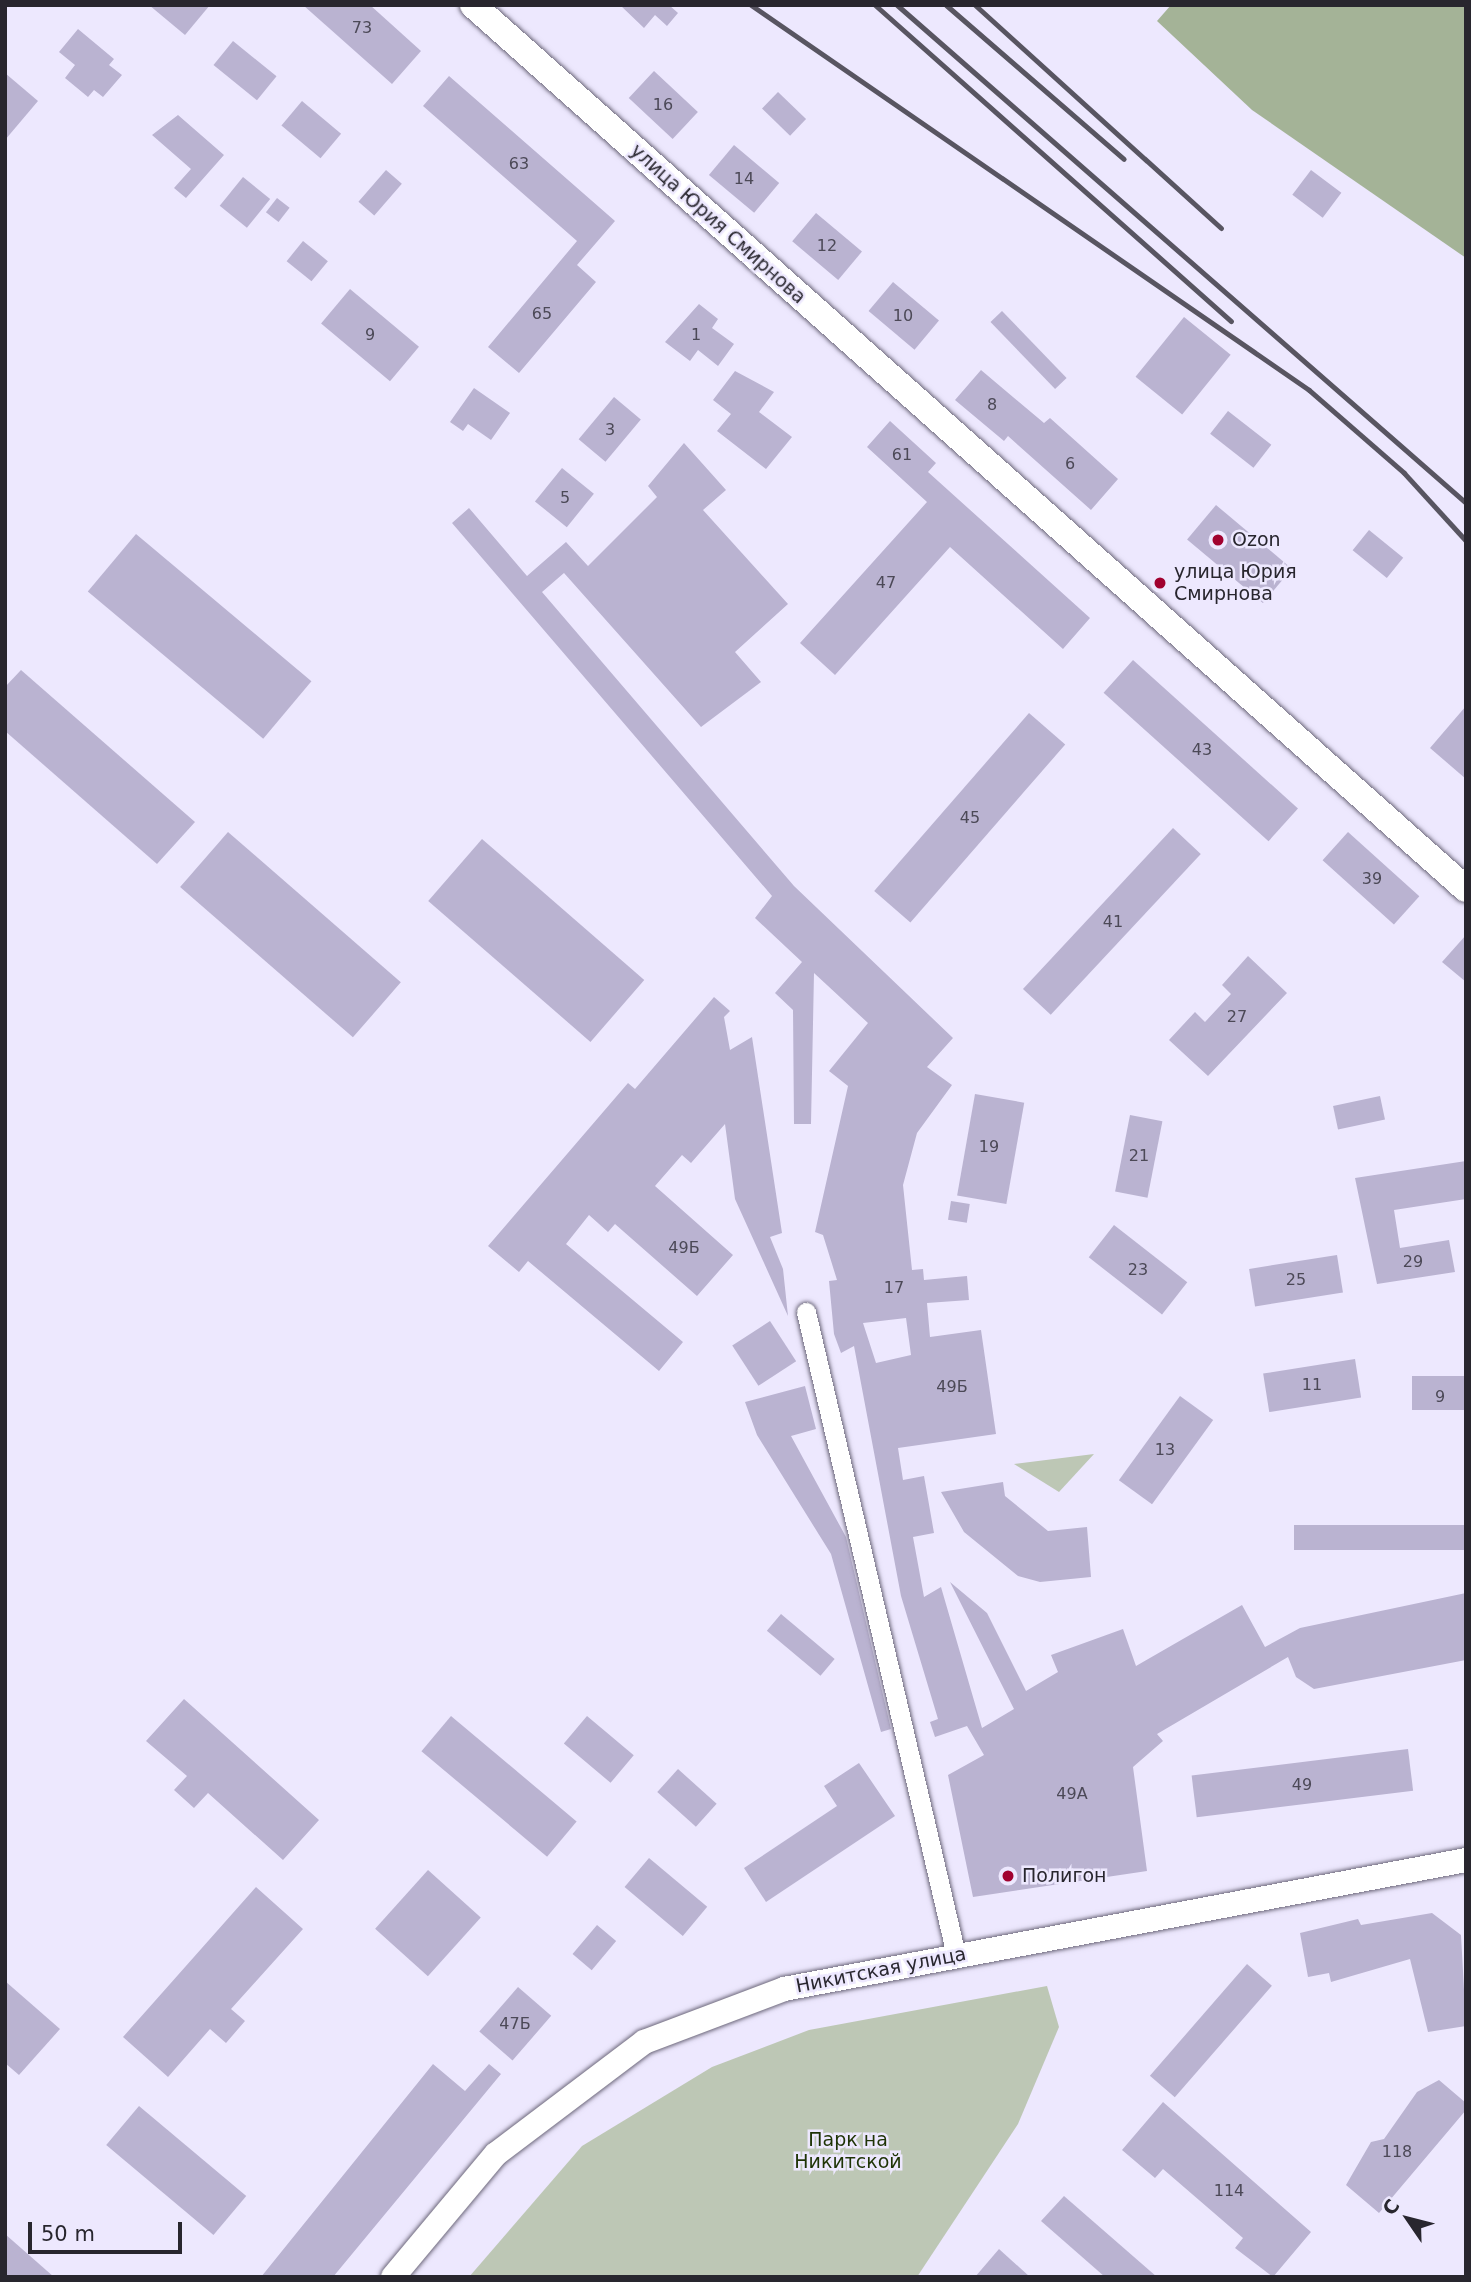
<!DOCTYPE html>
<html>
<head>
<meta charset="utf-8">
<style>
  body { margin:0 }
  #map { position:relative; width:1471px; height:2282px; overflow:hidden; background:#ede8fe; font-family:"DejaVu Sans",sans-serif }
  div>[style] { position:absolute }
  .green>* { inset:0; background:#bdc7b5 }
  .forest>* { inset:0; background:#a4b397 }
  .building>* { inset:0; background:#bab3d1; transform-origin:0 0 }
  .roads { filter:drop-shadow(0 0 2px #6d687b) drop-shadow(0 0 2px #6d687b) }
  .minor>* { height:19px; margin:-9.5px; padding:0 9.5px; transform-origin:9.5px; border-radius:9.5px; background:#fff }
  .tertiary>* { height:24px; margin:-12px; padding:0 12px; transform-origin:12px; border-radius:12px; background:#fff }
  .secondary>* { height:26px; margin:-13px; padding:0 13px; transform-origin:13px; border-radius:13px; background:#fff }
  .rail>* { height:5px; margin:-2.5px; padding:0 2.5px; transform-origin:2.5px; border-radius:2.5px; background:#585561 }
  .dots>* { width:19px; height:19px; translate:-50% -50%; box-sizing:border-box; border:4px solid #ede8fe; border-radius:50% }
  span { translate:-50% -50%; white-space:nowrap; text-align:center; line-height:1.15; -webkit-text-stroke:5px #ede8fe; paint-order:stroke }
  .number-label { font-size:16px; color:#4c4957 }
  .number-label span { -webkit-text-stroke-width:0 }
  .street-label { font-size:19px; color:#28262e }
  .poi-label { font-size:19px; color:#28262e }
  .left { translate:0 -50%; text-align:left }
  .park-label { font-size:19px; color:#1e3305 }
  .frame { position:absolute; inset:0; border:7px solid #28262e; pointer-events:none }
  .north { position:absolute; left:1373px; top:2184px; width:70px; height:70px; -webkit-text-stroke:5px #ede8fe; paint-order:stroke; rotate:305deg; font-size:19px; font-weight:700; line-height:28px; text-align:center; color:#28262e }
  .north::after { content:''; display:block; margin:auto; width:24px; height:32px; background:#28262e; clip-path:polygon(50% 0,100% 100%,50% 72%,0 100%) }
  .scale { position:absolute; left:28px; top:2222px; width:154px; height:32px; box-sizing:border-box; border:4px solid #28262e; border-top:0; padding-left:9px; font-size:21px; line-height:24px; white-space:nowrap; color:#28262e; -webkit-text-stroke:5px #ede8fe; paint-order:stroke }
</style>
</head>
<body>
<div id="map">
  <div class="green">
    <i style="clip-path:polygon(1094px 1454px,1059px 1492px,1014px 1464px)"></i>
    <i style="clip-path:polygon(1047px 1986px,1059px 2027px,1018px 2124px,917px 2277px,469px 2277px,582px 2146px,712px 2067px,809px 2030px)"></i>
  </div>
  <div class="forest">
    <i style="clip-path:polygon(1171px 5px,1466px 5px,1466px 258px,1252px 110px,1157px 21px)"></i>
  </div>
  <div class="building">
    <i style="clip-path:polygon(149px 5px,210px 5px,185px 35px)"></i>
    <i style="clip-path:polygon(303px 5px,370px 5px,421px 51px,392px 84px)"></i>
    <i style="clip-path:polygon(620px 5px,669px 5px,678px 13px,667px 26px,655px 15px,644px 28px)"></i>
    <i style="clip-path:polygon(78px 29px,114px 59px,109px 65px,122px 75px,103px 97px,94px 90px,88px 97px,65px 78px,75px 65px,59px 52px)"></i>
    <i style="left:233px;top:41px;width:56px;height:31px;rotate:39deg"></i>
    <i style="left:654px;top:71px;width:60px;height:37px;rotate:43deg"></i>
    <i style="clip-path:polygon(5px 73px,38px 101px,5px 140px)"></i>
    <i style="clip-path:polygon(449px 76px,615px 221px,577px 265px,596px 282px,519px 373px,488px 347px,577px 241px,423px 106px)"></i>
    <i style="left:778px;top:92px;width:39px;height:23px;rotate:44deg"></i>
    <i style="left:302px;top:101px;width:51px;height:32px;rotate:40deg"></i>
    <i style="clip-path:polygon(178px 115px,224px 155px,186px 198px,174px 188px,191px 169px,152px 135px)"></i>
    <i style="left:734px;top:145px;width:59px;height:39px;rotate:40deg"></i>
    <i style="left:386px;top:170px;width:21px;height:42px;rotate:41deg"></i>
    <i style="left:1311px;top:170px;width:38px;height:31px;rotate:37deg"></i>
    <i style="left:243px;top:177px;width:35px;height:37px;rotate:39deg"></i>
    <i style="left:277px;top:198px;width:16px;height:18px;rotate:38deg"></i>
    <i style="left:816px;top:213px;width:60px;height:37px;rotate:40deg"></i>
    <i style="left:303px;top:241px;width:32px;height:26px;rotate:39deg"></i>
    <i style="left:893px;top:282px;width:60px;height:38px;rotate:40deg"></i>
    <i style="left:350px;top:289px;width:90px;height:45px;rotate:40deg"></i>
    <i style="clip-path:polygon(699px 304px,718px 319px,712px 328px,734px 344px,718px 366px,698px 350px,690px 361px,665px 342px)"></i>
    <i style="left:1002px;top:311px;width:93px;height:16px;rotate:46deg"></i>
    <i style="left:1184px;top:317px;width:60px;height:77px;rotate:39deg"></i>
    <i style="clip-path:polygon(981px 370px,1044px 423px,1050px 418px,1118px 479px,1091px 510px,1008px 436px,1004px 441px,955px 400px)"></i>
    <i style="clip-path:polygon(735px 371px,774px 392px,759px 412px,792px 437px,766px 469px,717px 431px,731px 414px,713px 400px)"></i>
    <i style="clip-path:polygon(474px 388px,510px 413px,491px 440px,468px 424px,463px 431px,450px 422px)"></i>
    <i style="left:614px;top:397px;width:35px;height:55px;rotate:40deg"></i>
    <i style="left:1228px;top:411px;width:55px;height:29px;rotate:38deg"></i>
    <i style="clip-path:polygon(890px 421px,936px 463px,928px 472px,1090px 618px,1063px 649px,950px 547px,835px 675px,800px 643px,927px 502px,867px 447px)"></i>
    <i style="clip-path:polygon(evenodd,684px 443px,726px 490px,703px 510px,788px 604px,735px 652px,761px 682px,701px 727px,564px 573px,542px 592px,794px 886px,953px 1038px,927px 1067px,952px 1085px,917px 1133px,903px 1185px,912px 1270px,923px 1269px,924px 1280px,967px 1276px,969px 1300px,927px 1303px,930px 1337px,981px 1330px,996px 1434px,898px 1448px,903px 1480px,924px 1476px,934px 1533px,913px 1537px,924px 1597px,941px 1587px,982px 1728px,1014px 1709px,950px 1582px,987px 1613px,1026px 1691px,1058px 1672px,1051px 1655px,1123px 1629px,1136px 1666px,1242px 1605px,1265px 1647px,1300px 1628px,1466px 1593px,1466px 1660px,1314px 1689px,1296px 1677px,1288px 1657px,1157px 1734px,1163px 1741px,1133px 1767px,1147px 1871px,973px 1897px,948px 1775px,984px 1755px,967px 1726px,935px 1737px,930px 1722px,938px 1719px,901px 1596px,854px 1346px,841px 1353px,834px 1334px,829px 1281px,837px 1280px,823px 1235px,815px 1232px,848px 1086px,829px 1071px,868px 1023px,814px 973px,811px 1124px,794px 1124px,793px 1010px,775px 993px,802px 962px,755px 918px,772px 896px,452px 523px,469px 508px,527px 576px,566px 542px,588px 566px,657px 497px,648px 486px,684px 443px,906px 1318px,911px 1355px,876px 1363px,863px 1323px,906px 1318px)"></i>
    <i style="left:562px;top:468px;width:41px;height:43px;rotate:39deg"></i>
    <i style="left:1216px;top:505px;width:99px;height:45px;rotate:40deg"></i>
    <i style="left:1369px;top:530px;width:44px;height:26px;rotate:39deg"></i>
    <i style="left:136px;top:534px;width:229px;height:75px;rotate:40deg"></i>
    <i style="left:1133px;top:660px;width:222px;height:44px;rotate:42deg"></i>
    <i style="clip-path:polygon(21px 670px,195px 822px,157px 864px,5px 731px,5px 687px)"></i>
    <i style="clip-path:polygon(1466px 706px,1466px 779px,1430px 748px)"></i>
    <i style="left:1029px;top:713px;width:48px;height:236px;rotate:41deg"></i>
    <i style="left:1173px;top:828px;width:38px;height:220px;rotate:43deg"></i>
    <i style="left:228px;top:832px;width:229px;height:73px;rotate:41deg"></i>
    <i style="left:1348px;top:832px;width:96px;height:38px;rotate:42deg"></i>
    <i style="left:482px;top:839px;width:215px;height:82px;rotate:41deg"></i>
    <i style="clip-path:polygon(1466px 935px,1466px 982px,1442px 962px)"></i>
    <i style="clip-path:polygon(1248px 956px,1287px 993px,1208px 1076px,1169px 1040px,1195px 1012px,1205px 1022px,1231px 994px,1222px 985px)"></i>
    <i style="clip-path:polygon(714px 997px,730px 1011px,724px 1017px,730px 1050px,752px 1037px,782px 1233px,770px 1237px,783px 1269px,788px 1316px,735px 1199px,725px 1124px,691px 1163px,682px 1155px,655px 1186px,733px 1255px,697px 1296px,615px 1224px,608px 1232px,589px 1215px,566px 1244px,683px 1342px,659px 1371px,528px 1261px,519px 1272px,488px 1246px,628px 1083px,635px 1089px)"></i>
    <i style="left:975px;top:1094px;width:50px;height:103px;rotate:10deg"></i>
    <i style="left:1380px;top:1096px;width:24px;height:48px;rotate:78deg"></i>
    <i style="left:1130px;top:1115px;width:33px;height:78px;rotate:11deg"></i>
    <i style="clip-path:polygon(1466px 1161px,1466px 1199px,1394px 1210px,1400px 1248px,1449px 1240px,1455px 1272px,1377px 1284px,1355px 1178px)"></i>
    <i style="left:951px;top:1201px;width:19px;height:19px;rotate:9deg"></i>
    <i style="left:1114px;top:1225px;width:93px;height:41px;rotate:38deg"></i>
    <i style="left:1337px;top:1255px;width:38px;height:89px;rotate:81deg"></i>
    <i style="left:770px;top:1321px;width:48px;height:45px;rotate:57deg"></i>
    <i style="left:1355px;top:1359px;width:39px;height:93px;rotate:81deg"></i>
    <i style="left:1466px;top:1376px;width:34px;height:54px;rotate:90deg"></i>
    <i style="clip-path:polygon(805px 1386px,816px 1429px,791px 1436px,846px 1537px,891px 1729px,881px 1732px,831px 1554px,757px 1435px,745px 1402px)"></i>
    <i style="left:1180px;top:1396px;width:41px;height:104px;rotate:36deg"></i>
    <i style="clip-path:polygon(1003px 1482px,1005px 1496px,1048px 1531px,1087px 1527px,1091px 1577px,1040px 1582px,1018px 1576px,964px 1532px,941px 1492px)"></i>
    <i style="left:1466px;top:1525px;width:25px;height:172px;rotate:90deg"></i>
    <i style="left:781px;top:1614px;width:70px;height:22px;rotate:40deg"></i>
    <i style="clip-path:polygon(184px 1699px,319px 1820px,283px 1860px,208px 1793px,194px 1808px,174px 1790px,187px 1776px,146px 1741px)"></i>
    <i style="left:451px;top:1716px;width:164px;height:46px;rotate:40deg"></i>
    <i style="left:587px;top:1716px;width:61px;height:36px;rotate:40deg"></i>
    <i style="left:1408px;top:1749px;width:42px;height:218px;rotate:83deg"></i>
    <i style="clip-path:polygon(859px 1763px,895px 1816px,766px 1902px,744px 1868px,837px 1806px,824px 1786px)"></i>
    <i style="left:678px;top:1769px;width:52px;height:31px;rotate:42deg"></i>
    <i style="left:649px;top:1858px;width:76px;height:38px;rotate:40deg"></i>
    <i style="left:428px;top:1870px;width:71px;height:79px;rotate:42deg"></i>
    <i style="clip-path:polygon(256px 1887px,303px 1929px,231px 2009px,245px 2021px,226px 2043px,210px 2029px,168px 2077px,123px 2037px)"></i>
    <i style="clip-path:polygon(1432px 1913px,1461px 1935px,1466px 2026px,1428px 2032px,1410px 1959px,1331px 1982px,1329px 1973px,1308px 1977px,1300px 1933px,1358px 1919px,1361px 1925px)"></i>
    <i style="left:597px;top:1925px;width:25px;height:38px;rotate:40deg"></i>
    <i style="left:1247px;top:1964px;width:33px;height:148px;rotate:41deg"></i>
    <i style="clip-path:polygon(5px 1981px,60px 2029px,19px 2075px,5px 2063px)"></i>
    <i style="left:518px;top:1987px;width:44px;height:59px;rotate:41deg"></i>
    <i style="clip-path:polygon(433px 2064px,465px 2091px,489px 2064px,501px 2074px,333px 2277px,261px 2277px)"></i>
    <i style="clip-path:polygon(1439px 2080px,1466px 2103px,1466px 2110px,1379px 2213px,1346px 2185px,1371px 2142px,1384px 2139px,1417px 2092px)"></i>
    <i style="clip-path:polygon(1163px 2102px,1311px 2232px,1273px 2277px,1235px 2248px,1243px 2238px,1163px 2169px,1155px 2178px,1122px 2150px)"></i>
    <i style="left:139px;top:2106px;width:140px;height:51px;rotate:40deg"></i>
    <i style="clip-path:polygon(1064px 2196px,1157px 2277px,1105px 2277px,1041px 2221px)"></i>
    <i style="clip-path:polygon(5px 2234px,54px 2277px,5px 2277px)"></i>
    <i style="clip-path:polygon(999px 2249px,1030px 2277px,975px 2277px)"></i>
  </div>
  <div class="roads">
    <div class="minor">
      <i style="left:806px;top:1312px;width:660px;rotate:76.87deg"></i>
    </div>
    <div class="tertiary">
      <i style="left:393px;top:2277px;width:160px;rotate:-50.1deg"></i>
      <i style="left:496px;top:2154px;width:186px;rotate:-37.1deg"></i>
      <i style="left:644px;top:2042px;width:150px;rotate:-20.7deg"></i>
      <i style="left:784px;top:1989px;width:694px;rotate:-10.71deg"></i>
    </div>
    <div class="secondary">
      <i style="left:473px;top:5px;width:1329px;rotate:41.68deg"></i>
    </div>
  </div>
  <div class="rail">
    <i style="left:751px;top:5px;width:678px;rotate:34.6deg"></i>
    <i style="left:1309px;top:390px;width:126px;rotate:41.1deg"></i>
    <i style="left:1404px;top:473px;width:92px;rotate:47.6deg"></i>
    <i style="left:875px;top:5px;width:476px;rotate:41.6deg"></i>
    <i style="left:897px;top:5px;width:756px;rotate:41.19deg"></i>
    <i style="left:946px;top:5px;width:235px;rotate:40.9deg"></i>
    <i style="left:975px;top:5px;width:332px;rotate:42.2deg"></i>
  </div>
  <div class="dots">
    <i style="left:1218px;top:540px;background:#a1012f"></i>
    <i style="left:1160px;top:583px;background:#a1012f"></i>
    <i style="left:1008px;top:1876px;background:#a1012f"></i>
  </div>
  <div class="number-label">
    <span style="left:362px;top:28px">73</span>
    <span style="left:663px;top:105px">16</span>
    <span style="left:519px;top:164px">63</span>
    <span style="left:744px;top:179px">14</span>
    <span style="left:827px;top:246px">12</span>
    <span style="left:542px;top:314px">65</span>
    <span style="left:903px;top:316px">10</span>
    <span style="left:370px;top:335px">9</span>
    <span style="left:696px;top:335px">1</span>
    <span style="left:992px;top:405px">8</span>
    <span style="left:610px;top:430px">3</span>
    <span style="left:902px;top:455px">61</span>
    <span style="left:1070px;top:464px">6</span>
    <span style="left:565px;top:498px">5</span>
    <span style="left:886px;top:583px">47</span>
    <span style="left:1202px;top:750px">43</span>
    <span style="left:970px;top:818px">45</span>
    <span style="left:1372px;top:879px">39</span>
    <span style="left:1113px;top:922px">41</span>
    <span style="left:1237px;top:1017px">27</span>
    <span style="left:989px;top:1147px">19</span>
    <span style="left:1139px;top:1156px">21</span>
    <span style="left:684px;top:1248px">49Б</span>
    <span style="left:1413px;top:1262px">29</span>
    <span style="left:1138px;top:1270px">23</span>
    <span style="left:1296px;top:1280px">25</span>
    <span style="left:894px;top:1288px">17</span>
    <span style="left:1312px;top:1385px">11</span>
    <span style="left:952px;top:1387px">49Б</span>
    <span style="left:1440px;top:1397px">9</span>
    <span style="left:1165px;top:1450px">13</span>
    <span style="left:1302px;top:1785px">49</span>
    <span style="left:1072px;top:1794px">49А</span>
    <span style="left:515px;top:2024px">47Б</span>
    <span style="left:1397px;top:2152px">118</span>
    <span style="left:1229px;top:2191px">114</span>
  </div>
  <div class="street-label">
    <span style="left:718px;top:224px;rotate:42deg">улица Юрия Смирнова</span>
    <span style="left:881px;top:1970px;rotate:-11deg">Никитская улица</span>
  </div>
  <div class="poi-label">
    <span class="left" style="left:1232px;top:540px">Ozon</span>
    <span class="left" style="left:1174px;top:583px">улица Юрия<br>Смирнова</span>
    <span class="left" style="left:1022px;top:1876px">Полигон</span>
  </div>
  <div class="park-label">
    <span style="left:848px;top:2151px">Парк на<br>Никитской</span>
  </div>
  <div class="frame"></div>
  <div class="north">С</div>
  <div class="scale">50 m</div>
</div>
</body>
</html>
